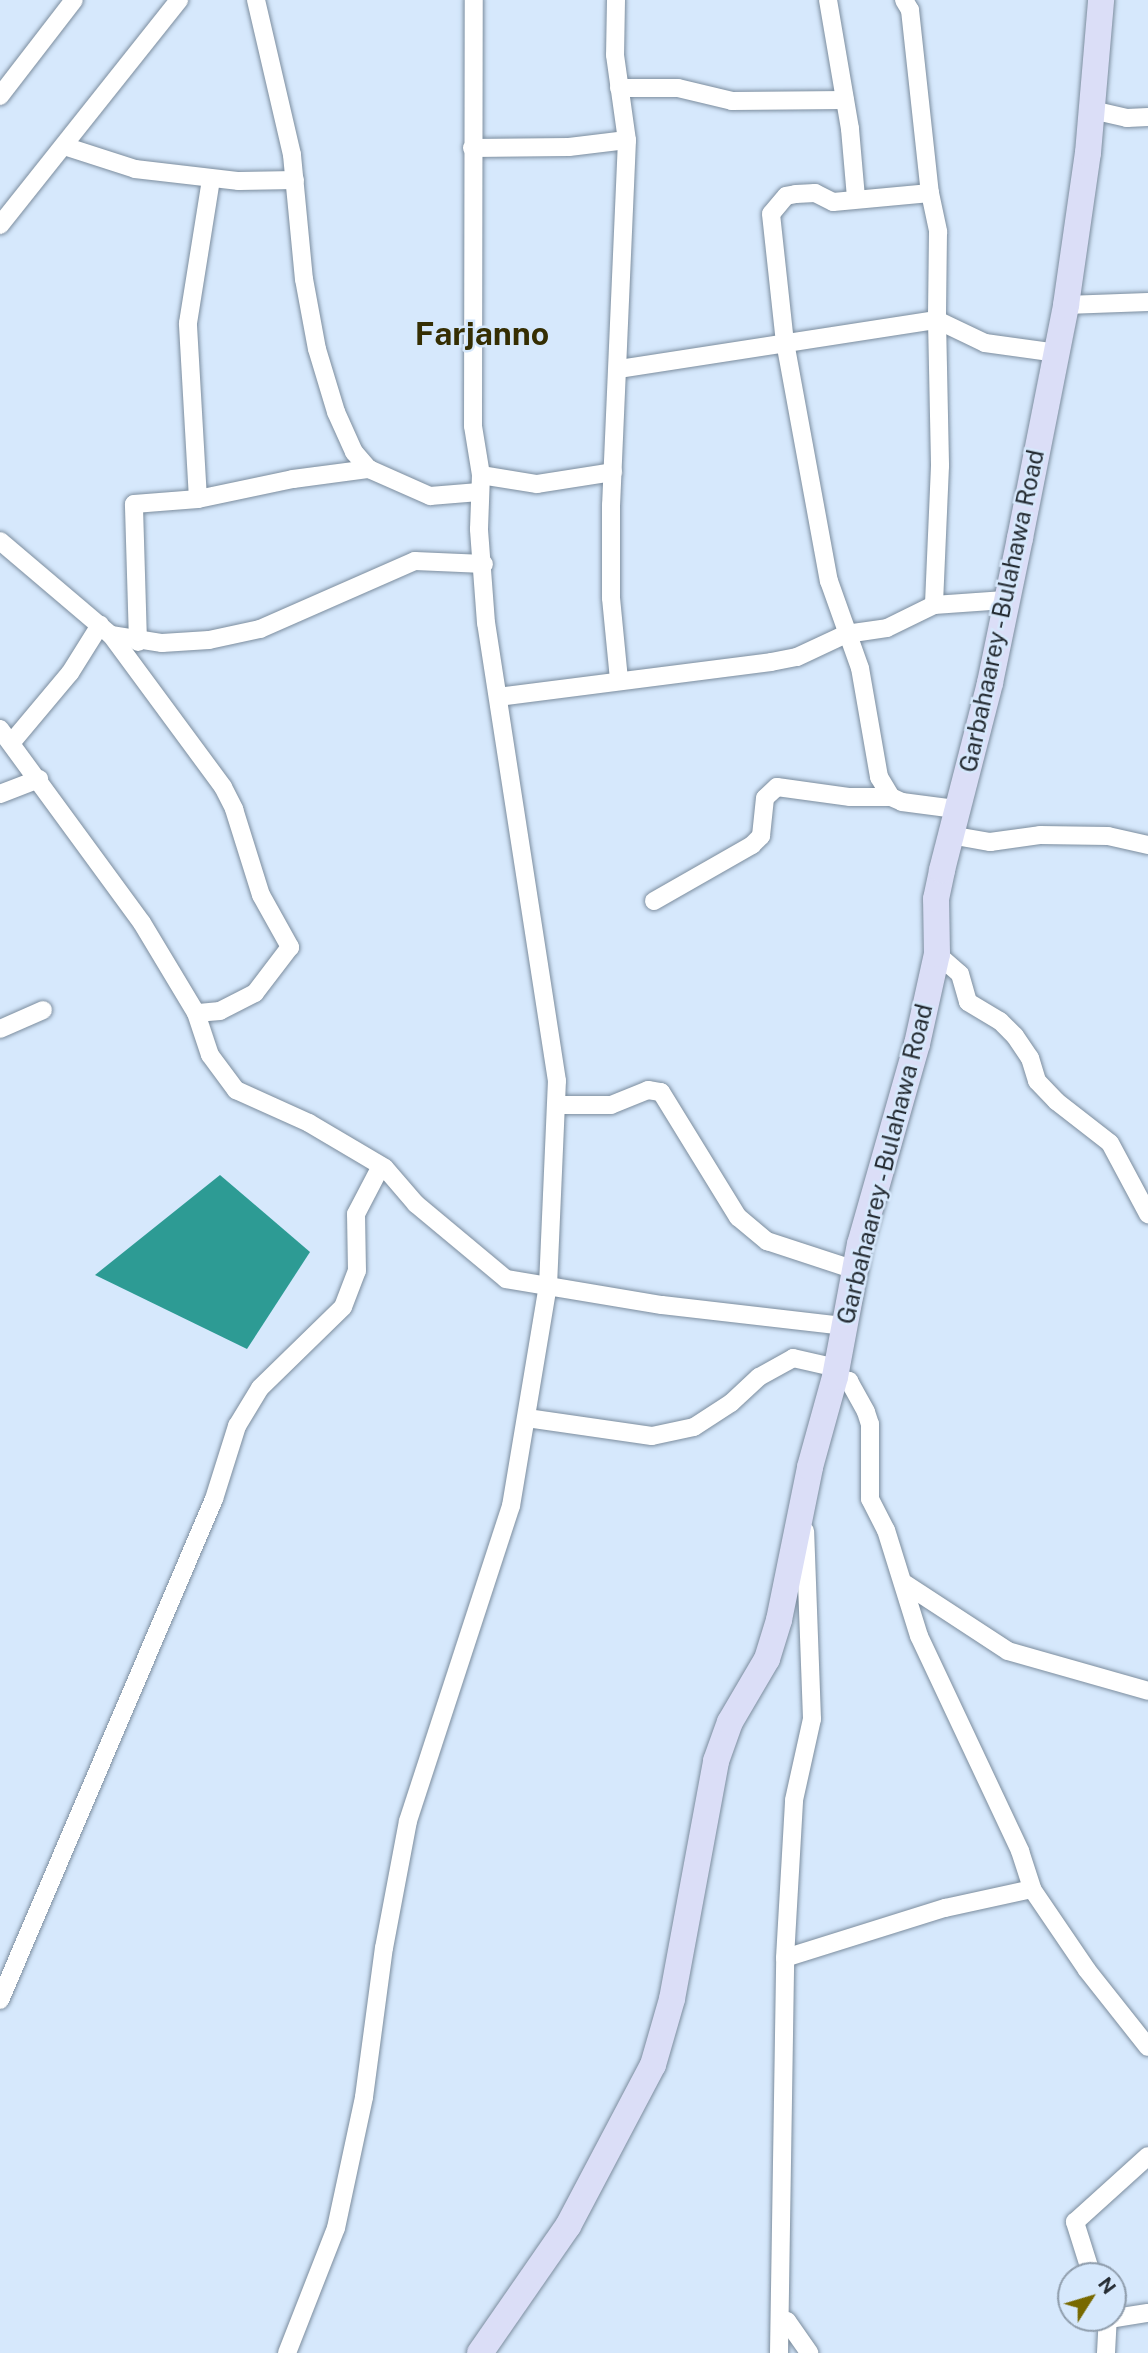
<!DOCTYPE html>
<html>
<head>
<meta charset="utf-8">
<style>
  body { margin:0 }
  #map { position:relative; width:1148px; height:2353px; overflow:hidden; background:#d6e8fc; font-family:"Public Sans",sans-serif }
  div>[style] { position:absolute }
  .water>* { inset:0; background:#2d9b94 }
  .roads { filter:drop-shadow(0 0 2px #7c8d9e) drop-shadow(0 0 2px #7c8d9e) }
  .minor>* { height:18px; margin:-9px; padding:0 9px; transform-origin:9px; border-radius:9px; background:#fff }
  .secondary>* { height:26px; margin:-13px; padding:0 13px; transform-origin:13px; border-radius:13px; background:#dbdef7 }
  span { translate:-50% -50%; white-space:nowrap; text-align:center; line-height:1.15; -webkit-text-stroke:5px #d6e8fc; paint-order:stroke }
  .street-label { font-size:24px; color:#252c33 }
  .district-label { font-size:32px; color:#352e03; font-weight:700 }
  .north { position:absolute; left:1057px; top:2262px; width:70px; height:70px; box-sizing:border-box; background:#d6e8fc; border:2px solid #8f9dac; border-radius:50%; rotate:53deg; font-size:19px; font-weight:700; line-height:28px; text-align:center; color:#252c33 }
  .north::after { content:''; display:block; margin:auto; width:24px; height:32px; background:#786900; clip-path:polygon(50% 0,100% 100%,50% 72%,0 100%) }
</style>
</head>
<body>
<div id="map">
  <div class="water">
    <i style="clip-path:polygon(220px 1175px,310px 1252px,247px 1349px,95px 1275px)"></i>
  </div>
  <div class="roads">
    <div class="minor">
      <i style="left:256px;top:0;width:159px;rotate:76.9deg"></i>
      <i style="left:292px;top:155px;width:125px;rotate:84.5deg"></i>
      <i style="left:304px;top:279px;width:71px;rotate:79.5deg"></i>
      <i style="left:317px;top:349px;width:66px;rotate:73.2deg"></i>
      <i style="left:336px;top:412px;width:44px;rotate:65.8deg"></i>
      <i style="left:354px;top:452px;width:23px;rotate:49deg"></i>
      <i style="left:369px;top:469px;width:67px;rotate:23.9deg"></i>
      <i style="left:430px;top:496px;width:49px;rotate:-4.7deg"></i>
      <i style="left:616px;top:0;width:55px;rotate:91deg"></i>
      <i style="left:615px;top:55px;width:86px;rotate:82deg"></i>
      <i style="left:627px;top:140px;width:365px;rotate:92.5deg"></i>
      <i style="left:611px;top:505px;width:93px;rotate:90deg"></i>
      <i style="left:611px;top:598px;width:81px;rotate:84.4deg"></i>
      <i style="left:828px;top:0;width:131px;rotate:80.3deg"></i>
      <i style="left:850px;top:129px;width:68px;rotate:85deg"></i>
      <i style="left:904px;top:0;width:12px;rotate:59deg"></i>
      <i style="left:910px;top:10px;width:184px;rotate:83.8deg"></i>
      <i style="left:930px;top:193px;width:40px;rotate:78deg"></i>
      <i style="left:938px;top:232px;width:88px;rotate:90.7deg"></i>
      <i style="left:937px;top:320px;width:53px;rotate:25.6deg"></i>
      <i style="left:985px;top:343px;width:73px;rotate:7.9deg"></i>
      <i style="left:619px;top:88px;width:59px"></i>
      <i style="left:678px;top:88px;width:56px;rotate:13.5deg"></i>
      <i style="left:732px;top:101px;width:113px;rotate:-0.5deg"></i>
      <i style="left:0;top:96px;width:121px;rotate:-52.4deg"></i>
      <i style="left:1092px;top:110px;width:36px;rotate:13deg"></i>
      <i style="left:1127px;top:118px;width:21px;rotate:-3deg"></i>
      <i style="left:64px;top:146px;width:75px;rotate:17.9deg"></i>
      <i style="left:135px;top:169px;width:105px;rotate:6.6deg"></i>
      <i style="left:239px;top:181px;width:56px;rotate:-1deg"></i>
      <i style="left:472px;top:148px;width:97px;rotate:-0.6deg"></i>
      <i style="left:569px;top:147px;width:58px;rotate:-6.9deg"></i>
      <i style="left:930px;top:193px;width:97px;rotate:174.7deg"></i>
      <i style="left:833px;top:202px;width:20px;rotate:-153deg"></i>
      <i style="left:815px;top:193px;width:19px;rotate:177deg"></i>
      <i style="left:796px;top:194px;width:10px;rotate:169deg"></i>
      <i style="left:786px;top:196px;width:23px;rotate:130deg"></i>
      <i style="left:771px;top:214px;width:129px;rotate:83.8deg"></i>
      <i style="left:785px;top:342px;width:243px;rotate:79.6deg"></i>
      <i style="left:829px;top:581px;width:92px;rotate:70.4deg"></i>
      <i style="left:860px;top:668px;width:111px;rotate:80.1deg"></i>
      <i style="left:879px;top:777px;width:23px;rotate:59deg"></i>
      <i style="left:891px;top:797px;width:12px;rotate:24deg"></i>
      <i style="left:902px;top:802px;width:54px;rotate:7.4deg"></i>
      <i style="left:0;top:225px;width:288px;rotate:-51.5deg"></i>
      <i style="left:1066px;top:305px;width:82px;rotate:-2.1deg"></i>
      <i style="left:619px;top:369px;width:322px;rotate:-8.8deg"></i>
      <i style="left:937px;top:320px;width:146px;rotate:88.8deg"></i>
      <i style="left:940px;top:466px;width:139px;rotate:92.5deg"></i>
      <i style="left:481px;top:475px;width:57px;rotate:9.1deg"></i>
      <i style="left:537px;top:484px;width:77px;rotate:-9deg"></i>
      <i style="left:198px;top:499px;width:176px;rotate:-93.3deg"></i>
      <i style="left:188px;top:323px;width:146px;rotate:-80.9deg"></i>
      <i style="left:0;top:541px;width:145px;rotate:40.3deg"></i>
      <i style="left:111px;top:635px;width:189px;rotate:53.6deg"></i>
      <i style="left:223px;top:787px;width:25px;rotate:63deg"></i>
      <i style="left:234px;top:809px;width:90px;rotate:72.6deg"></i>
      <i style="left:261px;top:895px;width:60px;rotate:60.9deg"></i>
      <i style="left:290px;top:947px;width:58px;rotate:127.3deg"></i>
      <i style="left:255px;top:993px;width:39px;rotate:153deg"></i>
      <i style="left:220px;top:1011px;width:24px;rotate:175deg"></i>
      <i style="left:111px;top:635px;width:52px;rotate:8.9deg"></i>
      <i style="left:162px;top:643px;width:47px;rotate:-3.7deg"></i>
      <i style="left:209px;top:640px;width:52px;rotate:-12.2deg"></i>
      <i style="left:260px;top:629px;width:169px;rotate:-23.7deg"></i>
      <i style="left:415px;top:561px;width:69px;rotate:2.5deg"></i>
      <i style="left:138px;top:642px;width:138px;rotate:-91.7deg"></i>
      <i style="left:134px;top:504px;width:64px;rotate:-4.5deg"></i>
      <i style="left:198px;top:499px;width:97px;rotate:-11.9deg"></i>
      <i style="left:293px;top:479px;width:77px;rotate:-7.5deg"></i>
      <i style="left:498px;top:697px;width:275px;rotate:-7.3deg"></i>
      <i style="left:771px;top:662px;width:26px;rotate:-11deg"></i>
      <i style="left:797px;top:657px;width:54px;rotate:-25.1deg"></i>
      <i style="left:846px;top:634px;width:41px;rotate:-8.3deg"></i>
      <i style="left:887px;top:628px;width:52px;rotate:-26.1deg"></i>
      <i style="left:934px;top:605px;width:71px;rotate:-4deg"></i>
      <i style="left:0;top:729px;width:240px;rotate:53.8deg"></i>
      <i style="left:142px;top:923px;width:105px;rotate:59deg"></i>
      <i style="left:196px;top:1013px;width:44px;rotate:71.6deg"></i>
      <i style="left:210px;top:1055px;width:44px;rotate:53.4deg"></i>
      <i style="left:236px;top:1090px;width:80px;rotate:24.3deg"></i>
      <i style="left:309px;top:1123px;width:88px;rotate:30.6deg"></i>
      <i style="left:385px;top:1168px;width:48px;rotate:49.3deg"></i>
      <i style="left:416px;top:1204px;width:117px;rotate:39.8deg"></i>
      <i style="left:506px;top:1279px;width:158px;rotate:9.5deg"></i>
      <i style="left:662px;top:1305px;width:182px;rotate:6.6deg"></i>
      <i style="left:12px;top:742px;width:90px;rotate:-50deg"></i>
      <i style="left:70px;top:673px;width:57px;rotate:-58deg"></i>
      <i style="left:0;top:794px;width:42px;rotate:-21deg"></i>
      <i style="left:950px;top:835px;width:41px;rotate:9.9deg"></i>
      <i style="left:990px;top:842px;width:50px;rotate:-8deg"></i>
      <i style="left:1040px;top:835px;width:68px;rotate:0.8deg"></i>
      <i style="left:1108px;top:836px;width:41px;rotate:12.7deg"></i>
      <i style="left:654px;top:901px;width:113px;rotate:-29.7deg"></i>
      <i style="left:752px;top:845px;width:13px;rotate:-45deg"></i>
      <i style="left:761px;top:836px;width:38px;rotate:-84deg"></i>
      <i style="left:765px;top:798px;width:16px;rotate:-43deg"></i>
      <i style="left:777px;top:787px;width:74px;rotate:7.8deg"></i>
      <i style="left:850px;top:797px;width:41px"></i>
      <i style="left:937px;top:954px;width:30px;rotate:41deg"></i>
      <i style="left:960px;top:974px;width:29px;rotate:74deg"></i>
      <i style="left:968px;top:1002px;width:37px;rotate:31deg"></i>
      <i style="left:1000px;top:1021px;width:21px;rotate:45deg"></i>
      <i style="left:1015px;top:1036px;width:27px;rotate:56deg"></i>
      <i style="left:1030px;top:1058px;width:24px;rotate:73deg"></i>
      <i style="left:1037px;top:1081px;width:28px;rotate:46deg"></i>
      <i style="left:1056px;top:1101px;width:68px;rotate:37.9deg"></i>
      <i style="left:1110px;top:1143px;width:81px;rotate:61.8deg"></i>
      <i style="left:0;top:1029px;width:47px;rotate:-23.8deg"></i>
      <i style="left:558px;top:1105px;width:53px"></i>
      <i style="left:611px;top:1105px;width:40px;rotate:-22deg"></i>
      <i style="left:648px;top:1090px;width:13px;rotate:9deg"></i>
      <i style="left:661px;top:1092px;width:147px;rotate:58.4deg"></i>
      <i style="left:738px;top:1217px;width:38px;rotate:40deg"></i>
      <i style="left:767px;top:1241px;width:93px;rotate:18.2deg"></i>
      <i style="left:835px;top:1377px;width:15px;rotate:16deg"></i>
      <i style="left:849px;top:1381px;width:35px;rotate:61deg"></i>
      <i style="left:866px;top:1412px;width:13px;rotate:72deg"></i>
      <i style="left:870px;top:1424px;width:75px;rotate:90deg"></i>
      <i style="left:870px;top:1499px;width:35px;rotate:63deg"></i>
      <i style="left:886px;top:1530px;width:111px;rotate:72.7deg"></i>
      <i style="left:919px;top:1636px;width:238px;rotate:64.8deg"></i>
      <i style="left:1020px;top:1851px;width:40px;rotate:72deg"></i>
      <i style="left:1032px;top:1889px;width:98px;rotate:55.8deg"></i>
      <i style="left:1087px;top:1970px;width:98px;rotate:51.6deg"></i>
      <i style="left:527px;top:1418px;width:126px;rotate:8.2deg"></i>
      <i style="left:652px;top:1436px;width:43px;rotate:-12.1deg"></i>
      <i style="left:694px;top:1427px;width:44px;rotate:-33deg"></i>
      <i style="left:731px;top:1403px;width:38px;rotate:-43deg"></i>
      <i style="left:759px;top:1377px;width:39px;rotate:-29deg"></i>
      <i style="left:793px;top:1358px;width:45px;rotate:12.8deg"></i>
      <i style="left:904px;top:1583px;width:124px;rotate:33.2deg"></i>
      <i style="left:1008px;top:1651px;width:146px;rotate:15.9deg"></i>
      <i style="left:785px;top:1958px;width:168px;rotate:-17.4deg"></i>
      <i style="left:945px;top:1908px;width:89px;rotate:-12.3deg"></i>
      <i style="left:0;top:2000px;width:545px;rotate:-66.87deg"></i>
      <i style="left:214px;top:1499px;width:77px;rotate:-72.5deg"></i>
      <i style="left:237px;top:1426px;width:44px;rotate:-58.8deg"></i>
      <i style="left:260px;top:1388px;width:116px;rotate:-44.3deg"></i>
      <i style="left:343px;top:1307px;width:39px;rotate:-69deg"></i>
      <i style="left:357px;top:1271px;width:57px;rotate:-91deg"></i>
      <i style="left:356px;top:1214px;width:54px;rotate:-62.5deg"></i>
      <i style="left:1092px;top:2276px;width:57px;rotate:-107.5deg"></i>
      <i style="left:1075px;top:2222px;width:98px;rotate:-42.1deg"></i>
      <i style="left:1109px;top:2319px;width:39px;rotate:-9deg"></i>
      <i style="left:780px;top:2321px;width:7px"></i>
      <i style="left:787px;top:2321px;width:39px;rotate:55deg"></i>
      <i style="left:287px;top:2353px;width:134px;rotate:-68.6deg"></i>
      <i style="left:336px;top:2228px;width:134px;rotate:-77.9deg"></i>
      <i style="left:364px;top:2097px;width:150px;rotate:-82.4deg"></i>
      <i style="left:384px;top:1948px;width:129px;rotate:-79.3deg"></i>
      <i style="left:408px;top:1821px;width:331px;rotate:-71.9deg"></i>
      <i style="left:511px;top:1506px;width:223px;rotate:-80.5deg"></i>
      <i style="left:548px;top:1286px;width:205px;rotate:-87.5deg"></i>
      <i style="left:557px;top:1081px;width:463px;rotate:-98.8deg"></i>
      <i style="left:486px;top:623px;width:94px;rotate:-94.3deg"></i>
      <i style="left:479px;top:529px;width:54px;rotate:-87.9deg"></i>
      <i style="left:481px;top:475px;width:50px;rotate:-99.3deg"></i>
      <i style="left:473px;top:426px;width:426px;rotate:-89.9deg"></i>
      <i style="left:779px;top:2353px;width:395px;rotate:-89.1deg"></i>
      <i style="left:785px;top:1958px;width:158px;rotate:-86.7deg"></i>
      <i style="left:794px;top:1800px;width:83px;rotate:-77.5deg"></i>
      <i style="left:812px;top:1719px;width:188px;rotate:-92.1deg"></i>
      <i style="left:1106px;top:2353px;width:35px;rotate:-87deg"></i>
    </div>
    <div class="secondary">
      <i style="left:480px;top:2353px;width:155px;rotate:-55.3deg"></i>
      <i style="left:568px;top:2226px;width:182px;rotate:-62.2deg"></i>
      <i style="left:653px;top:2065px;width:69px;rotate:-73.9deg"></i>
      <i style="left:672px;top:1999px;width:242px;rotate:-79.5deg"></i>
      <i style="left:716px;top:1761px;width:41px;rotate:-70.3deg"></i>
      <i style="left:730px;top:1722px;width:73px;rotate:-59.6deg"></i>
      <i style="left:767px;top:1659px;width:41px;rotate:-72.9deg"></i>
      <i style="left:779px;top:1620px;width:156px;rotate:-78.5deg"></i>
      <i style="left:810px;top:1467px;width:93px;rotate:-74.5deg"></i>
      <i style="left:835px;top:1377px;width:135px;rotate:-79.4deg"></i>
      <i style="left:860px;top:1244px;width:208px;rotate:-74.1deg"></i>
      <i style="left:917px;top:1044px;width:92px;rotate:-77.5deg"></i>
      <i style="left:937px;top:954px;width:55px;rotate:-91deg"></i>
      <i style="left:936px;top:899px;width:30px;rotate:-78deg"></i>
      <i style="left:942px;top:870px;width:193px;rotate:-75.6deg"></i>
      <i style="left:990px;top:683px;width:148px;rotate:-78.3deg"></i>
      <i style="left:1020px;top:538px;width:237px;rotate:-78.8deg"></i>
      <i style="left:1066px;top:305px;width:154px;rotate:-81.8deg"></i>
      <i style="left:1088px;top:153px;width:154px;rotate:-85.1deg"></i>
    </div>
  </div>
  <div class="street-label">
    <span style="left:1002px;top:611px;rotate:-78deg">Garbahaarey - Bulahawa Road</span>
    <span style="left:885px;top:1164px;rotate:-76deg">Garbahaarey - Bulahawa Road</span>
  </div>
  <div class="district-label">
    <span style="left:482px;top:334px">Farjanno</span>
  </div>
  <div class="north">N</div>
</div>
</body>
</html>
